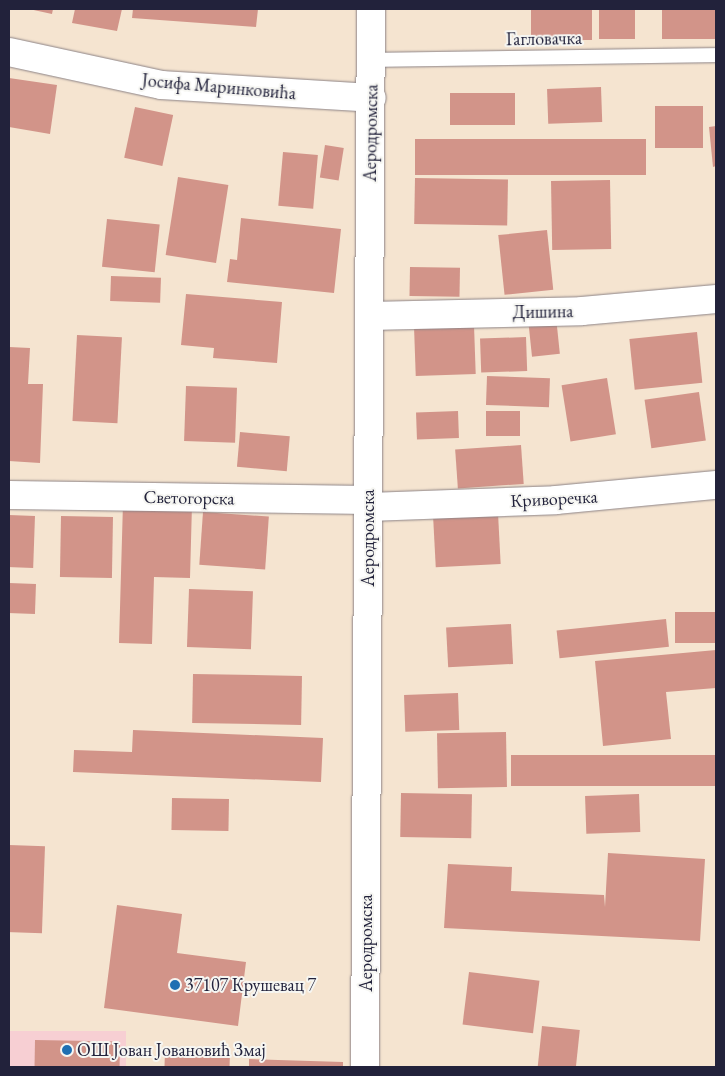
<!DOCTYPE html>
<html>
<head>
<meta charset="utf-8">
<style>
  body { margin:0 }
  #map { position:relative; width:725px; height:1076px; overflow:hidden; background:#f5e4d0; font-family:"EB Garamond",serif }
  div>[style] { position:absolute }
  .built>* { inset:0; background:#f7cfd3; transform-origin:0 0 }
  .building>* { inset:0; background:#d29489; transform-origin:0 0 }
  .roads { filter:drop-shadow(0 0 1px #8c8386) drop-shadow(0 0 1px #8c8386) }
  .service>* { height:14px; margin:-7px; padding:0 7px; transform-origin:7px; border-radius:7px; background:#fff }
  .minor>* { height:28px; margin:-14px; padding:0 14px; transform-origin:14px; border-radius:14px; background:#fff }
  .tertiary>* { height:28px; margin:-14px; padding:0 14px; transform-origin:14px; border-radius:14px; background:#fff }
  .dots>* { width:14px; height:14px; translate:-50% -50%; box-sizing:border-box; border:2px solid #f6f6f2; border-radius:50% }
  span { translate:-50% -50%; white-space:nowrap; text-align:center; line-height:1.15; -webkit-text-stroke:4px #f6f6f2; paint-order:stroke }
  .street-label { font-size:18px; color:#22223b }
  .poi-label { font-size:18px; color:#22223b }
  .left { translate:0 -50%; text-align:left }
  .frame { position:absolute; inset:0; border:10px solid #22223b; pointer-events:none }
</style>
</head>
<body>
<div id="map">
  <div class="built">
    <i style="left:9px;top:1031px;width:117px;height:36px"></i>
  </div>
  <div class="building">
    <i style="clip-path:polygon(29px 9px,53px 9px,52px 14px)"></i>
    <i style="clip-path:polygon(75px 9px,122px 9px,117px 31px,72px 23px)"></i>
    <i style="clip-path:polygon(133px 9px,258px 9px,256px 27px,132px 18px)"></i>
    <i style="left:531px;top:9px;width:61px;height:31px"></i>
    <i style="left:599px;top:9px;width:36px;height:30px"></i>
    <i style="left:662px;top:9px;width:54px;height:30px"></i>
    <i style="clip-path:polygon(9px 78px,57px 85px,50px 134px,9px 127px)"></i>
    <i style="left:601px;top:87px;width:35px;height:54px;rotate:88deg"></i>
    <i style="left:450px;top:93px;width:65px;height:32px"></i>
    <i style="left:655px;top:106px;width:48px;height:42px"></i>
    <i style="left:135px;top:107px;width:39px;height:52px;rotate:12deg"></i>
    <i style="clip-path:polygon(716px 126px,716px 166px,713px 167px,709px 127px)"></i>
    <i style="left:415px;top:139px;width:231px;height:36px"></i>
    <i style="left:325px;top:145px;width:19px;height:33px;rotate:9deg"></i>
    <i style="left:283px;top:152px;width:35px;height:54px;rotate:5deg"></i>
    <i style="left:178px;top:177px;width:51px;height:79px;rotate:9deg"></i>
    <i style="left:415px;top:178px;width:93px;height:46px;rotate:1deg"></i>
    <i style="left:610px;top:180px;width:69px;height:59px;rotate:89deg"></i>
    <i style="clip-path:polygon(241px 218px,341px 229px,334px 293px,227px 282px,230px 259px,237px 260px)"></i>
    <i style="left:107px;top:219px;width:53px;height:48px;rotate:6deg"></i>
    <i style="left:547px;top:230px;width:60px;height:49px;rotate:84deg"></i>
    <i style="left:410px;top:267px;width:50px;height:29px;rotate:1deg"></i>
    <i style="left:111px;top:276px;width:50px;height:25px;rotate:2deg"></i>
    <i style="clip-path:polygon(186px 294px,282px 302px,277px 363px,213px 358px,214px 348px,181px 345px)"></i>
    <i style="left:556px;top:317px;width:37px;height:28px;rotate:84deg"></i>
    <i style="left:474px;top:325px;width:49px;height:60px;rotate:88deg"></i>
    <i style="left:697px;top:332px;width:51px;height:68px;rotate:84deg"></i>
    <i style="left:77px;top:335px;width:45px;height:86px;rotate:3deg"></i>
    <i style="left:526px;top:337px;width:34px;height:46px;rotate:88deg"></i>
    <i style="clip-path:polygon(9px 347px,30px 348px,28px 384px,43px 384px,40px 463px,9px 461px)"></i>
    <i style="left:487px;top:376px;width:63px;height:29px;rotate:2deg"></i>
    <i style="left:607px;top:378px;width:57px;height:46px;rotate:81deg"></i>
    <i style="left:186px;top:386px;width:51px;height:55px;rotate:2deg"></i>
    <i style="left:699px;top:392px;width:49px;height:55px;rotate:82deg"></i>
    <i style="left:458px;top:411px;width:27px;height:42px;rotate:88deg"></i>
    <i style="left:486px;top:411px;width:34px;height:25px"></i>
    <i style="left:240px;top:432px;width:50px;height:35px;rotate:5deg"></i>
    <i style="left:521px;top:445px;width:39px;height:66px;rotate:86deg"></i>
    <i style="clip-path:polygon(123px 503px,192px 505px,190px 578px,154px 577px,152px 644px,119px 643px)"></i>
    <i style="left:203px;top:512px;width:66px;height:53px;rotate:4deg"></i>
    <i style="left:498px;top:513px;width:51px;height:65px;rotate:87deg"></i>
    <i style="left:9px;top:515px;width:26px;height:52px;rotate:2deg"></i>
    <i style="left:61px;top:516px;width:52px;height:61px;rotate:1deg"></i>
    <i style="left:9px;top:583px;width:27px;height:30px;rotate:2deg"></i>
    <i style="left:189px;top:589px;width:64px;height:58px;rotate:2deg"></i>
    <i style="left:716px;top:612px;width:31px;height:41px;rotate:90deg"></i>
    <i style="left:666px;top:619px;width:28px;height:110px;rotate:84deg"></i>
    <i style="left:511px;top:624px;width:40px;height:65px;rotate:87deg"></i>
    <i style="clip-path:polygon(716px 650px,716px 688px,666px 692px,671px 739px,603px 746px,595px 661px)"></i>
    <i style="left:193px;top:674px;width:109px;height:49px;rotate:1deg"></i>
    <i style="left:458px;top:693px;width:37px;height:54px;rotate:88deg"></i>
    <i style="clip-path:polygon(133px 730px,323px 738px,321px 782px,73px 772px,74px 750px,132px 752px)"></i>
    <i style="left:506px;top:732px;width:55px;height:69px;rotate:89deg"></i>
    <i style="left:716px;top:755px;width:31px;height:205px;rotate:90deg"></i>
    <i style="left:401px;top:793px;width:71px;height:44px;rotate:1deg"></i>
    <i style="left:639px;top:794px;width:38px;height:54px;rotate:88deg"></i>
    <i style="left:172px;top:798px;width:57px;height:32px;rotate:1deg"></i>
    <i style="left:9px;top:845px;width:36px;height:87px;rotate:2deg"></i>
    <i style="clip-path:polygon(608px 853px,705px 859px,700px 941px,444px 928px,448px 864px,512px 867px,511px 891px,604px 895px,605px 907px)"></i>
    <i style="clip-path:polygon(117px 905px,182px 914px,177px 953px,246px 962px,238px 1026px,104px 1008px)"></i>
    <i style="left:469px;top:972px;width:71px;height:53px;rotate:7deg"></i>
    <i style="left:542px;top:1026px;width:38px;height:41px;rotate:6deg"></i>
    <i style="left:35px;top:1040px;width:85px;height:27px;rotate:1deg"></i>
    <i style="left:165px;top:1052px;width:65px;height:15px;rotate:2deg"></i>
    <i style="clip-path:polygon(249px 1059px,343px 1062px,343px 1067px,249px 1067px)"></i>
  </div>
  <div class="roads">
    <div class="service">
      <i style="left:372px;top:60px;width:344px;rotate:-0.8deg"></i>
    </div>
    <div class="minor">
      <i style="left:9px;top:52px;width:156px;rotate:12.2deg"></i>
      <i style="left:161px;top:85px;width:211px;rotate:3.5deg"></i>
      <i style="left:369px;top:316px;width:213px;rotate:-1.3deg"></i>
      <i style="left:582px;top:311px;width:135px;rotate:-5.1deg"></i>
      <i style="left:9px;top:495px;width:360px;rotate:0.8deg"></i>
      <i style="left:369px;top:507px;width:187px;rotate:-2.1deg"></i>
      <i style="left:556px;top:500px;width:161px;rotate:-5.4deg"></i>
    </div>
    <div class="tertiary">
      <i style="left:365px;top:1067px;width:1058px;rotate:-89.68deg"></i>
    </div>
  </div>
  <div class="dots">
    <i style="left:175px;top:985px;background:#1f6fb2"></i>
    <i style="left:67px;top:1050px;background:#1f6fb2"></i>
  </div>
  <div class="street-label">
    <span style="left:544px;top:39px;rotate:-1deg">Гагловачка</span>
    <span style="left:219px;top:87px;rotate:5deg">Јосифа Маринковића</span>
    <span style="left:371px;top:133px;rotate:-89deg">Аеродромска</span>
    <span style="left:543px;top:312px;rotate:-1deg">Дишина</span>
    <span style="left:189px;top:498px;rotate:1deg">Светогорска</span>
    <span style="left:554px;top:499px;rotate:-3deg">Криворечка</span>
    <span style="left:368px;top:538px;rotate:-90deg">Аеродромска</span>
    <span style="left:366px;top:943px;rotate:-90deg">Аеродромска</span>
  </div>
  <div class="poi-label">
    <span class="left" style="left:185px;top:985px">37107 Крушевац 7</span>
    <span class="left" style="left:77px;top:1050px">ОШ Јован Јовановић Змај</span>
  </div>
  <div class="frame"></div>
</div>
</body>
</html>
